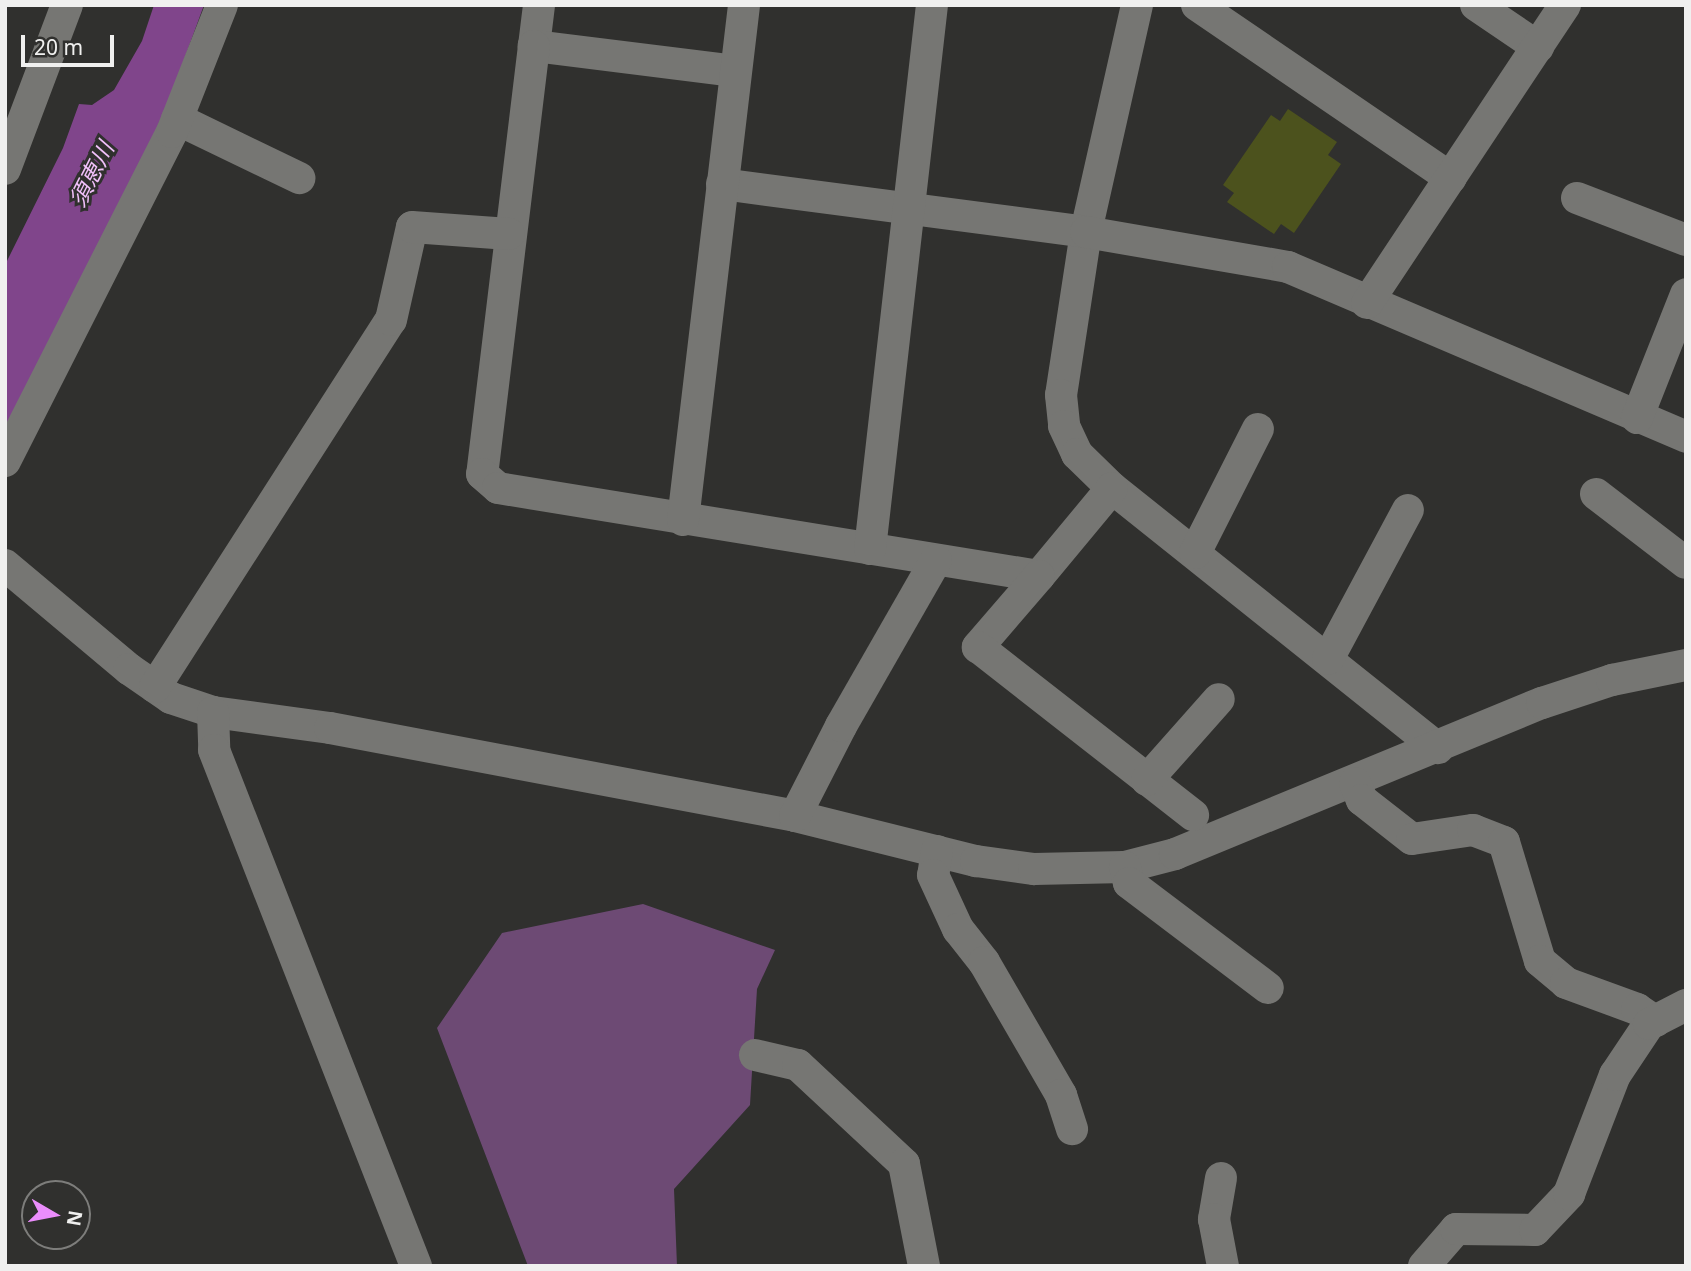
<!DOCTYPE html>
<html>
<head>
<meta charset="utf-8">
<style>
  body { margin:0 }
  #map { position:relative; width:1691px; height:1271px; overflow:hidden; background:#30302e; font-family:"Noto Sans","Noto Sans JP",sans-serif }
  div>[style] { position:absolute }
  .green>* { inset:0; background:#6d4a74 }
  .water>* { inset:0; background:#80458b }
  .building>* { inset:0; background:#4c521d }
  .minor>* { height:32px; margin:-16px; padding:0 16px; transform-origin:16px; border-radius:16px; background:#767673 }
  span { translate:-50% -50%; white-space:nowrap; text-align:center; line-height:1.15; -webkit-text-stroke:6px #30302e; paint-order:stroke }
  .water-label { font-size:23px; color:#f2c1fb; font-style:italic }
  .frame { position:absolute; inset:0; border:7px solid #f0f0ef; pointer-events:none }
  .north { position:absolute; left:21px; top:1180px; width:70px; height:70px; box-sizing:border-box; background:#30302e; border:2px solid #7d7d7b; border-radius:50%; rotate:100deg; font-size:19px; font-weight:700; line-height:28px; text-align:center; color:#f0f0ef }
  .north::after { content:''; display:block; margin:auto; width:24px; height:32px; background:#eb8dfc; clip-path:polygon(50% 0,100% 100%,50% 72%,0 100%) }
  .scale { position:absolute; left:21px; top:35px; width:93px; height:32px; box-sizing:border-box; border:4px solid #f0f0ef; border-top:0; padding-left:9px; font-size:21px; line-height:24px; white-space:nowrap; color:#f0f0ef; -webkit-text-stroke:5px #30302e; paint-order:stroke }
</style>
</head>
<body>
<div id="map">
  <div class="green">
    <i style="clip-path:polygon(643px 904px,775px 950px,757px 989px,750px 1105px,674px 1189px,677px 1266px,528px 1266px,437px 1028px,502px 933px)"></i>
  </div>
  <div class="water">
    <i style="clip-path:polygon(154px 5px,204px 5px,166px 109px,5px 443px,5px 265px,63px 148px,79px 104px,92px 105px,114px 90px,142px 41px)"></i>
  </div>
  <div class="building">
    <i style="clip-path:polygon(1288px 109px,1337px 142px,1328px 155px,1341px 164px,1294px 233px,1281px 224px,1274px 234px,1227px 202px,1234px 193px,1223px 185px,1271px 115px,1280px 121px)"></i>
  </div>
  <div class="minor">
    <i style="left:1137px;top:5px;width:233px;rotate:102.7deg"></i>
    <i style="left:1086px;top:232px;width:165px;rotate:98.7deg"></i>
    <i style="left:1061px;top:395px;width:31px;rotate:84deg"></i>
    <i style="left:1064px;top:426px;width:31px;rotate:65deg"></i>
    <i style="left:1077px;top:454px;width:49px;rotate:44.2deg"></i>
    <i style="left:1112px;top:488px;width:417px;rotate:38.6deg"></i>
    <i style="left:1197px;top:5px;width:307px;rotate:34.3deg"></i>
    <i style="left:1476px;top:5px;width:75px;rotate:34.1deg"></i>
    <i style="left:534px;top:46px;width:41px;rotate:-83deg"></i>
    <i style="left:735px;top:71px;width:203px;rotate:-172.9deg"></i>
    <i style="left:534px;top:46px;width:431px;rotate:96.9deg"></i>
    <i style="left:482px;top:474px;width:21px;rotate:41deg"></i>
    <i style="left:498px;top:488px;width:548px;rotate:9.24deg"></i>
    <i style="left:1039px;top:576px;width:114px;rotate:-50.3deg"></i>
    <i style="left:177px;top:119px;width:136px;rotate:25.8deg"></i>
    <i style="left:5px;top:169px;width:175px;rotate:-69.3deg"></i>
    <i style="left:722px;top:184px;width:367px;rotate:7.5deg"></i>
    <i style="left:1086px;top:232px;width:205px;rotate:9.8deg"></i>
    <i style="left:1288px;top:267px;width:433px;rotate:23.1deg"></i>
    <i style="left:1577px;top:198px;width:117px;rotate:21.1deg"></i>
    <i style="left:1367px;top:303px;width:358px;rotate:-56.4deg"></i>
    <i style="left:1637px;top:418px;width:133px;rotate:-68.4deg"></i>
    <i style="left:5px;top:461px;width:369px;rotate:-63.1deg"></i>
    <i style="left:172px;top:132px;width:136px;rotate:-68.5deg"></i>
    <i style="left:1596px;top:494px;width:113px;rotate:37.5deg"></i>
    <i style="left:683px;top:520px;width:519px;rotate:-83.24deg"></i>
    <i style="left:870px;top:549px;width:548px;rotate:-83.5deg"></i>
    <i style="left:1195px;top:553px;width:139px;rotate:-63.1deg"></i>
    <i style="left:5px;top:565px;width:162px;rotate:40deg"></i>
    <i style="left:129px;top:669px;width:51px;rotate:34.6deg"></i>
    <i style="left:171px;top:698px;width:44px;rotate:18.4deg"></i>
    <i style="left:213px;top:712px;width:118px;rotate:7.8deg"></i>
    <i style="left:330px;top:728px;width:473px;rotate:10.7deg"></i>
    <i style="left:795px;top:816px;width:187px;rotate:14deg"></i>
    <i style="left:976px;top:861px;width:59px;rotate:7.9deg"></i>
    <i style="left:1034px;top:869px;width:91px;rotate:-1.3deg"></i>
    <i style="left:1125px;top:867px;width:52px;rotate:-14.6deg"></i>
    <i style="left:1175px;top:854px;width:397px;rotate:-22.4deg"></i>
    <i style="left:1542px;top:703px;width:74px;rotate:-18.2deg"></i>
    <i style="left:1612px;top:680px;width:76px;rotate:-11.5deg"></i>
    <i style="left:1039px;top:576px;width:94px;rotate:130.7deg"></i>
    <i style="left:978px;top:647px;width:273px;rotate:38deg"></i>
    <i style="left:1328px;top:659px;width:169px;rotate:-61.8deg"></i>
    <i style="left:155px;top:687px;width:436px;rotate:-57.3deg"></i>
    <i style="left:391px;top:320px;width:95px;rotate:-77.3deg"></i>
    <i style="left:412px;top:227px;width:97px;rotate:4.1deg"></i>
    <i style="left:213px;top:712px;width:38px;rotate:88deg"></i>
    <i style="left:214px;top:750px;width:554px;rotate:68.62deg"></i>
    <i style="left:1147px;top:780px;width:108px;rotate:-48.4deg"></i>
    <i style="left:1355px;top:783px;width:18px;rotate:68deg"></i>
    <i style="left:1362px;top:800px;width:63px;rotate:38deg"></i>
    <i style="left:1412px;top:839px;width:62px;rotate:-8.4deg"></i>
    <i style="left:1473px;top:830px;width:33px;rotate:21deg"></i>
    <i style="left:1504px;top:842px;width:124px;rotate:73.2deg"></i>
    <i style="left:1540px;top:961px;width:34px;rotate:40deg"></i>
    <i style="left:1566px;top:983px;width:76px;rotate:20.1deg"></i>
    <i style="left:1637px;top:1009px;width:22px;rotate:34deg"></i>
    <i style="left:795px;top:816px;width:101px;rotate:-62.9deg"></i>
    <i style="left:841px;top:726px;width:191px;rotate:-60.2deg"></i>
    <i style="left:937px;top:851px;width:24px;rotate:99deg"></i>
    <i style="left:933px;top:875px;width:60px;rotate:65.2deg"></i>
    <i style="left:958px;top:929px;width:42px;rotate:51.8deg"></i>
    <i style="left:984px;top:962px;width:154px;rotate:59.9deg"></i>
    <i style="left:1061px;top:1095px;width:36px;rotate:72deg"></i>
    <i style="left:1125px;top:867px;width:16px;rotate:76deg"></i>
    <i style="left:1129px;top:883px;width:174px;rotate:37.1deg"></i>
    <i style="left:755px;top:1055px;width:44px;rotate:13.1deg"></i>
    <i style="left:798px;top:1065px;width:145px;rotate:43deg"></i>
    <i style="left:904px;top:1164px;width:104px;rotate:78.9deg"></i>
    <i style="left:1221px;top:1178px;width:42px;rotate:99.7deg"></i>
    <i style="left:1214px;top:1219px;width:48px;rotate:79.2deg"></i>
    <i style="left:1424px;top:1266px;width:49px;rotate:-49.1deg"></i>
    <i style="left:1456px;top:1229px;width:79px;rotate:0.7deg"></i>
    <i style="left:1535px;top:1230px;width:50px;rotate:-46.6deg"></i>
    <i style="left:1569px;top:1194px;width:128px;rotate:-68.9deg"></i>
    <i style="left:1615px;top:1075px;width:61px;rotate:-56.3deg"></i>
    <i style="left:1649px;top:1024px;width:42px;rotate:-27.2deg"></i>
  </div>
  <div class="water-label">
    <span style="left:91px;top:174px;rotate:-63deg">須恵川</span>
  </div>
  <div class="frame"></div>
  <div class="north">N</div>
  <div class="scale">20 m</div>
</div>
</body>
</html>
